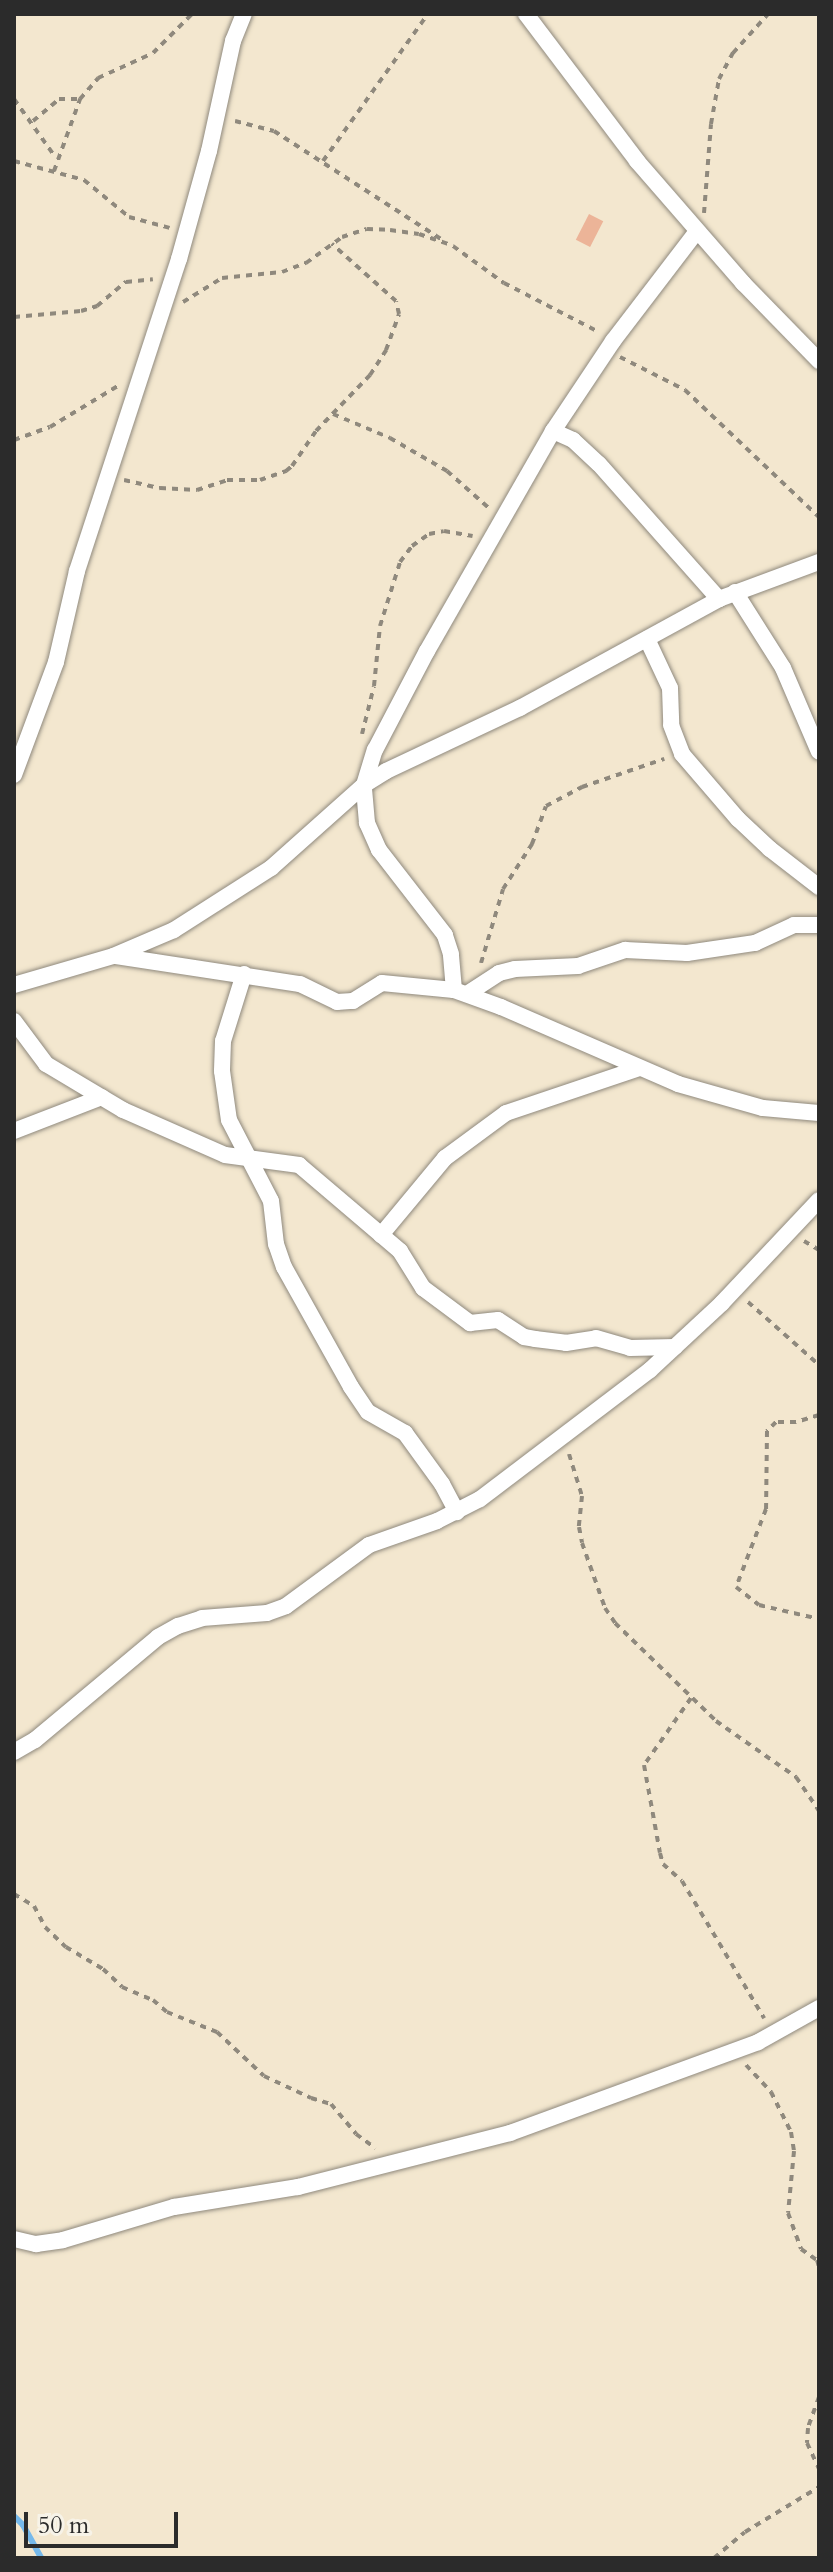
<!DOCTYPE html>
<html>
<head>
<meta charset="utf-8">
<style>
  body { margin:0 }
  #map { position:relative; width:833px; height:2572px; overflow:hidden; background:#f3e7cf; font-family:Cardo,serif }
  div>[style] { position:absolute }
  .stream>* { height:6px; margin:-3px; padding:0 3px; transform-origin:3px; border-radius:3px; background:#76b9eb }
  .building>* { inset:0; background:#ecb498; transform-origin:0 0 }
  .path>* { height:4px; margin-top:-2px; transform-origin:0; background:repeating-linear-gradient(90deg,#8f897d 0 6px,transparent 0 12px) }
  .roads { filter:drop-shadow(0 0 2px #8f897d) drop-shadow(0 0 2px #8f897d) }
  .street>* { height:16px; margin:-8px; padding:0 8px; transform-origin:8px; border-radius:8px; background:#fff }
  span { translate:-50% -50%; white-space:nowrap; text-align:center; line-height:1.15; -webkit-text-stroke:8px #f7f3e8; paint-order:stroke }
  .frame { position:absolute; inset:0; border:16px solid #2b2b2b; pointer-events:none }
  .scale { position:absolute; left:24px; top:2512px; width:154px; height:36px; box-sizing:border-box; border:4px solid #2b2b2b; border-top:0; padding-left:10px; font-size:24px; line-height:28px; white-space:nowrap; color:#2b2b2b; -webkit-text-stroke:6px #f7f3e8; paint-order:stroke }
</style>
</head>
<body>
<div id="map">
  <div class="stream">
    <i style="left:14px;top:2516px;width:13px;rotate:45deg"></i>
    <i style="left:23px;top:2525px;width:38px;rotate:61deg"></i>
  </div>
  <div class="building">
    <i style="left:589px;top:214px;width:16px;height:29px;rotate:27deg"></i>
  </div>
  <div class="path">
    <i style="left:14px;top:99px;width:72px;rotate:54.6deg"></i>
    <i style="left:33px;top:121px;width:34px;rotate:-40deg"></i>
    <i style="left:59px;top:99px;width:21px"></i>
    <i style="left:235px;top:121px;width:40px;rotate:14.4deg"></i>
    <i style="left:274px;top:131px;width:202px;rotate:32.9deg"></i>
    <i style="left:14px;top:161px;width:73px;rotate:15.2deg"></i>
    <i style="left:84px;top:180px;width:58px;rotate:39.4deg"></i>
    <i style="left:129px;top:217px;width:42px;rotate:15deg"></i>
    <i style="left:323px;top:161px;width:181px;rotate:-54.5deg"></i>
    <i style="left:54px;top:171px;width:77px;rotate:-70.1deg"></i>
    <i style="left:80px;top:99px;width:28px;rotate:-49deg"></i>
    <i style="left:98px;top:78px;width:60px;rotate:-24.4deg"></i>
    <i style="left:153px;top:53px;width:55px;rotate:-45deg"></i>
    <i style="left:704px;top:213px;width:89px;rotate:-85.5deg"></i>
    <i style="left:711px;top:124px;width:46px;rotate:-79.9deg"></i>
    <i style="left:719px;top:79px;width:30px;rotate:-62deg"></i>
    <i style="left:733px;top:53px;width:52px;rotate:-48.1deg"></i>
    <i style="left:183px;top:302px;width:46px;rotate:-31.6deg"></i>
    <i style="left:222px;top:278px;width:60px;rotate:-5.7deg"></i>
    <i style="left:282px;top:272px;width:26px;rotate:-21deg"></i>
    <i style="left:306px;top:263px;width:44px;rotate:-35.8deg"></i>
    <i style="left:342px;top:237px;width:26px;rotate:-18deg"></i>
    <i style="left:367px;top:229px;width:23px;rotate:2deg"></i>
    <i style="left:390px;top:230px;width:29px;rotate:8deg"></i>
    <i style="left:419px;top:234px;width:36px;rotate:19deg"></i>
    <i style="left:453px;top:246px;width:63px;rotate:36deg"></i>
    <i style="left:504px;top:283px;width:105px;rotate:27.3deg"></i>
    <i style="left:14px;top:317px;width:67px;rotate:-5.1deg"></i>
    <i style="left:81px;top:311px;width:17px;rotate:-17deg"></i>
    <i style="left:97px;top:306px;width:38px;rotate:-40deg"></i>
    <i style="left:126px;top:282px;width:27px;rotate:-6deg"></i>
    <i style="left:620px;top:357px;width:73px;rotate:26.9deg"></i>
    <i style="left:685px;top:390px;width:185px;rotate:43.5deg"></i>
    <i style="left:333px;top:414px;width:62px;rotate:22.8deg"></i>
    <i style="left:390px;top:438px;width:66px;rotate:30.1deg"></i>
    <i style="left:447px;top:471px;width:57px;rotate:41.5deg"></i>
    <i style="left:14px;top:440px;width:38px;rotate:-20deg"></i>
    <i style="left:50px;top:427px;width:83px;rotate:-31.2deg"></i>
    <i style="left:124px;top:480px;width:37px;rotate:13deg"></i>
    <i style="left:160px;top:488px;width:37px;rotate:3deg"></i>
    <i style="left:197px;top:490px;width:32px;rotate:-18deg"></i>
    <i style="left:227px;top:480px;width:33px"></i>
    <i style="left:260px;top:480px;width:28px;rotate:-19deg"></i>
    <i style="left:286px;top:471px;width:8px;rotate:-40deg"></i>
    <i style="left:292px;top:466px;width:42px;rotate:-55.6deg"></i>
    <i style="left:316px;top:431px;width:78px;rotate:-46deg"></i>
    <i style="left:370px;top:375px;width:30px;rotate:-57deg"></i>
    <i style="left:386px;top:350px;width:38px;rotate:-70deg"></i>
    <i style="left:399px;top:314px;width:13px;rotate:-103deg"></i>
    <i style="left:396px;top:301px;width:86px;rotate:-138.3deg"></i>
    <i style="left:362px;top:734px;width:49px;rotate:-76deg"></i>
    <i style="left:374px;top:686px;width:60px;rotate:-84.3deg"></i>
    <i style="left:380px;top:626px;width:67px;rotate:-72.6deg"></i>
    <i style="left:400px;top:562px;width:20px;rotate:-53deg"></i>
    <i style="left:412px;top:546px;width:21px;rotate:-35deg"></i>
    <i style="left:429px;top:534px;width:15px;rotate:-11deg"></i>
    <i style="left:444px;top:531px;width:29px;rotate:10deg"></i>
    <i style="left:481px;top:963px;width:77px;rotate:-73.4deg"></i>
    <i style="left:503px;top:889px;width:54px;rotate:-57.2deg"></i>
    <i style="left:532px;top:844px;width:40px;rotate:-69.8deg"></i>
    <i style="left:546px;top:806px;width:41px;rotate:-27.8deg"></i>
    <i style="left:582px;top:787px;width:87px;rotate:-18.9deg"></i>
    <i style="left:804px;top:1241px;width:17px;rotate:31deg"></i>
    <i style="left:748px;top:1302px;width:95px;rotate:41.6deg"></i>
    <i style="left:819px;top:1415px;width:24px;rotate:163deg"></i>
    <i style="left:796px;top:1422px;width:20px;rotate:180deg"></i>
    <i style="left:776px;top:1422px;width:13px;rotate:135deg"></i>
    <i style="left:767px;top:1431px;width:78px;rotate:90.7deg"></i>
    <i style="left:766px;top:1509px;width:84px;rotate:111deg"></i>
    <i style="left:736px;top:1587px;width:29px;rotate:38deg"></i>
    <i style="left:759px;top:1605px;width:62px;rotate:13.1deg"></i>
    <i style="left:569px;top:1454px;width:44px;rotate:72.8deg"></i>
    <i style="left:582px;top:1496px;width:31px;rotate:96deg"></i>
    <i style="left:579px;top:1527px;width:16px;rotate:79deg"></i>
    <i style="left:582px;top:1543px;width:69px;rotate:70.5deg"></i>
    <i style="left:605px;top:1608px;width:18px;rotate:56deg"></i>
    <i style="left:615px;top:1623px;width:141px;rotate:44.1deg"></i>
    <i style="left:716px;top:1721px;width:98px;rotate:35deg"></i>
    <i style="left:796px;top:1777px;width:41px;rotate:55.9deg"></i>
    <i style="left:691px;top:1698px;width:82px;rotate:125deg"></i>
    <i style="left:644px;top:1765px;width:89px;rotate:79.7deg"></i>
    <i style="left:660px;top:1853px;width:11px;rotate:75deg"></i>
    <i style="left:663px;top:1864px;width:25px;rotate:42deg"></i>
    <i style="left:682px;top:1881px;width:160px;rotate:59.1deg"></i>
    <i style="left:14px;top:1894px;width:23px;rotate:31deg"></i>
    <i style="left:34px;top:1906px;width:24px;rotate:62deg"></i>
    <i style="left:45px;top:1927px;width:29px;rotate:44deg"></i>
    <i style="left:66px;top:1947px;width:43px;rotate:30.7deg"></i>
    <i style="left:103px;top:1969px;width:26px;rotate:43deg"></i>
    <i style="left:122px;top:1987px;width:34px;rotate:23deg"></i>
    <i style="left:153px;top:2000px;width:18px;rotate:41deg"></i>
    <i style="left:167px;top:2012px;width:54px;rotate:21.8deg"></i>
    <i style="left:217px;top:2032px;width:64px;rotate:43.1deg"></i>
    <i style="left:264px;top:2076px;width:52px;rotate:25.1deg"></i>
    <i style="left:311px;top:2098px;width:21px;rotate:17deg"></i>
    <i style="left:331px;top:2104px;width:39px;rotate:50deg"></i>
    <i style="left:356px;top:2134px;width:24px;rotate:36deg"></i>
    <i style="left:746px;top:2065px;width:37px;rotate:47deg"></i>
    <i style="left:771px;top:2092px;width:45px;rotate:63.4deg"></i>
    <i style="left:791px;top:2132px;width:19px;rotate:81deg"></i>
    <i style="left:794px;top:2151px;width:62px;rotate:95.5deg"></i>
    <i style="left:788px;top:2213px;width:38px;rotate:70deg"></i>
    <i style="left:801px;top:2249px;width:19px;rotate:35deg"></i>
    <i style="left:817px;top:2260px;width:7px;rotate:74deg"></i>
    <i style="left:819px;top:2397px;width:33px;rotate:110deg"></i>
    <i style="left:808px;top:2428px;width:15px;rotate:94deg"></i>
    <i style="left:807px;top:2443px;width:29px;rotate:65deg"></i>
    <i style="left:714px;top:2558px;width:40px;rotate:-40deg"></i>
    <i style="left:745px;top:2532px;width:87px;rotate:-31.3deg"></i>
  </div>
  <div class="roads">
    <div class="street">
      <i style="left:526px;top:14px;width:184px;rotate:52.9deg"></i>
      <i style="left:637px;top:161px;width:162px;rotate:49deg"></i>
      <i style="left:743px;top:283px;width:109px;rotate:45.7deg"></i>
      <i style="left:553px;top:431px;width:22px;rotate:24deg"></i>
      <i style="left:573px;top:440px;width:35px;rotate:43deg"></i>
      <i style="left:599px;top:464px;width:181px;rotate:48.4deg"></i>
      <i style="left:735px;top:592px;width:90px;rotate:57.7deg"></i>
      <i style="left:783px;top:668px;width:91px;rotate:66.8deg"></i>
      <i style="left:647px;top:639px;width:54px;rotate:64.9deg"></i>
      <i style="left:670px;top:688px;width:37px;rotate:88deg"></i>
      <i style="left:671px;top:725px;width:31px;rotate:69deg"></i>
      <i style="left:682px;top:754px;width:86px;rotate:49.3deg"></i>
      <i style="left:738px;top:819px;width:44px;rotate:43.2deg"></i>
      <i style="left:770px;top:849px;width:62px;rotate:37.8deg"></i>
      <i style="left:14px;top:775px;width:121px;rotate:-69.6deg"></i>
      <i style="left:56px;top:662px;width:93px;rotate:-77deg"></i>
      <i style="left:77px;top:571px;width:328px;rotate:-71.9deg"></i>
      <i style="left:179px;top:259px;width:112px;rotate:-74.5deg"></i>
      <i style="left:209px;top:151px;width:113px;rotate:-77.7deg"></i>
      <i style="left:233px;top:41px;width:29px;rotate:-68deg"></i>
      <i style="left:116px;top:956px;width:186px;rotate:8.7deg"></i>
      <i style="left:300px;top:984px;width:41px;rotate:25.9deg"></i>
      <i style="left:337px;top:1002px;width:16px;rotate:-4deg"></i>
      <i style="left:353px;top:1001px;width:34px;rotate:-32deg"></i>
      <i style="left:382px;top:983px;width:72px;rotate:5.6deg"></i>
      <i style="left:454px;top:990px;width:50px;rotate:19.9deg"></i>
      <i style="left:501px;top:1007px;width:193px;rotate:23.5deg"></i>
      <i style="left:678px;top:1084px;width:88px;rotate:15.8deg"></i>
      <i style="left:763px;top:1108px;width:56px;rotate:5.1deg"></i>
      <i style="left:244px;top:974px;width:70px;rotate:107.4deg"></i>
      <i style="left:223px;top:1041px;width:30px;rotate:92deg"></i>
      <i style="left:222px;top:1071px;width:49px;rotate:81.9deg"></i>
      <i style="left:229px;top:1120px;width:91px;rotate:62.6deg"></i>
      <i style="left:271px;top:1201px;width:43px;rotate:83.4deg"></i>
      <i style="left:276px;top:1244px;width:24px;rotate:71deg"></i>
      <i style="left:284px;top:1267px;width:137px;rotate:60.8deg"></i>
      <i style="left:351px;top:1387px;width:30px;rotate:56deg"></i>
      <i style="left:368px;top:1412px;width:43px;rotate:29.6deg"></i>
      <i style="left:405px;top:1433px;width:63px;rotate:54deg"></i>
      <i style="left:442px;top:1484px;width:32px;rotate:62deg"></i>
      <i style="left:14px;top:985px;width:103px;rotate:-16.3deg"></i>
      <i style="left:113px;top:956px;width:66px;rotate:-23.1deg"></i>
      <i style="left:174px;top:930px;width:115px;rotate:-32.6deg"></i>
      <i style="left:271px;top:868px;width:125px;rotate:-41.7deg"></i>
      <i style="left:364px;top:785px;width:26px;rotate:-32deg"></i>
      <i style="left:386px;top:771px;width:148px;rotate:-25.2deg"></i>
      <i style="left:520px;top:708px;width:227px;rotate:-28.7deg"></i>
      <i style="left:719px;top:599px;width:107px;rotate:-20.3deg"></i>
      <i style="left:454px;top:990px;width:36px;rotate:-95deg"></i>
      <i style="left:451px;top:954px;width:20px;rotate:-108deg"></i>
      <i style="left:445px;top:935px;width:108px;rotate:-127.8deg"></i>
      <i style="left:379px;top:850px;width:30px;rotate:-114deg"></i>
      <i style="left:367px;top:823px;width:38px;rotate:-95deg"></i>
      <i style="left:364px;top:785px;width:37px;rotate:-73deg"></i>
      <i style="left:375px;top:750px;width:112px;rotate:-62.3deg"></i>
      <i style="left:427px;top:651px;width:254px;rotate:-60.2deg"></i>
      <i style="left:553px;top:431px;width:108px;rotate:-56.3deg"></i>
      <i style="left:613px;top:341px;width:138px;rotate:-52.6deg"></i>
      <i style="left:467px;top:994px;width:38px;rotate:-33deg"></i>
      <i style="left:499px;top:973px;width:16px;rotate:-14deg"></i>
      <i style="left:515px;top:969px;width:63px;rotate:-2.7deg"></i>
      <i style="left:578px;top:966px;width:50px;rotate:-18.8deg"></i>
      <i style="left:625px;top:950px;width:62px;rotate:2.8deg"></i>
      <i style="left:687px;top:953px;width:69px;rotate:-8.4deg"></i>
      <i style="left:755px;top:943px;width:43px;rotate:-24.8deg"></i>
      <i style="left:794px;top:925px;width:25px"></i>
      <i style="left:14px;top:1021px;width:54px;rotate:53.3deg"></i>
      <i style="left:46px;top:1064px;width:90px;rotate:30.9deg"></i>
      <i style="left:123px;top:1110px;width:111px;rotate:23.8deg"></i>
      <i style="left:225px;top:1155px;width:75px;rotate:7.7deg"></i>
      <i style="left:299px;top:1165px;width:133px;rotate:40.4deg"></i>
      <i style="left:400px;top:1251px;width:44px;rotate:58.1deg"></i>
      <i style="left:423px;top:1288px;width:59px;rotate:36.7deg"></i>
      <i style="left:470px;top:1323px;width:28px;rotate:-6deg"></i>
      <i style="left:498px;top:1320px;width:31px;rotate:33deg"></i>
      <i style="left:524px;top:1337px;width:11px;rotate:10deg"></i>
      <i style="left:535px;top:1339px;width:31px;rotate:7deg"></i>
      <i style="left:566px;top:1343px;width:30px;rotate:-9deg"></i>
      <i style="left:596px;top:1338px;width:35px;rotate:16deg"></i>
      <i style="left:630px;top:1348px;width:45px;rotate:-1.3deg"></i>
      <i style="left:14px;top:1131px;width:94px;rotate:-21.1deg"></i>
      <i style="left:381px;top:1235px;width:100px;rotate:-50.3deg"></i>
      <i style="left:445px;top:1158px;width:76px;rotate:-36.4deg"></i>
      <i style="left:506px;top:1113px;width:141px;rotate:-18.6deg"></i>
      <i style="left:14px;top:1752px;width:24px;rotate:-30deg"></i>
      <i style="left:35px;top:1740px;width:160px;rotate:-39.9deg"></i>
      <i style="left:158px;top:1637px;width:23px;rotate:-29deg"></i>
      <i style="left:178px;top:1626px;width:25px;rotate:-18deg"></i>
      <i style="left:202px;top:1618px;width:65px;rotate:-4.4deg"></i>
      <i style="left:267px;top:1613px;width:20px;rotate:-20deg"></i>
      <i style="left:286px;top:1606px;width:103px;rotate:-36.3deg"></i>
      <i style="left:369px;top:1545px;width:72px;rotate:-19.4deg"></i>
      <i style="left:437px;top:1521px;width:48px;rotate:-27.1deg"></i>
      <i style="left:480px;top:1499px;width:213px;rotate:-37.2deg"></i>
      <i style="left:650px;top:1370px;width:98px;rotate:-42.9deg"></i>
      <i style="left:722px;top:1303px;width:141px;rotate:-46.7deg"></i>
      <i style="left:14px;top:2239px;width:23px;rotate:13deg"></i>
      <i style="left:36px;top:2244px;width:27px;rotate:-8deg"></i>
      <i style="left:63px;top:2240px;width:116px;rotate:-16.6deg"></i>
      <i style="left:174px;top:2207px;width:126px;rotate:-9.2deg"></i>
      <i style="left:298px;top:2187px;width:219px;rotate:-14.3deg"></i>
      <i style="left:510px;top:2133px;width:264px;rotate:-20.1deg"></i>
      <i style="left:758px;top:2042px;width:70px;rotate:-29.1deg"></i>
    </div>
  </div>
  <div class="frame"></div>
  <div class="scale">50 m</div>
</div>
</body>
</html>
